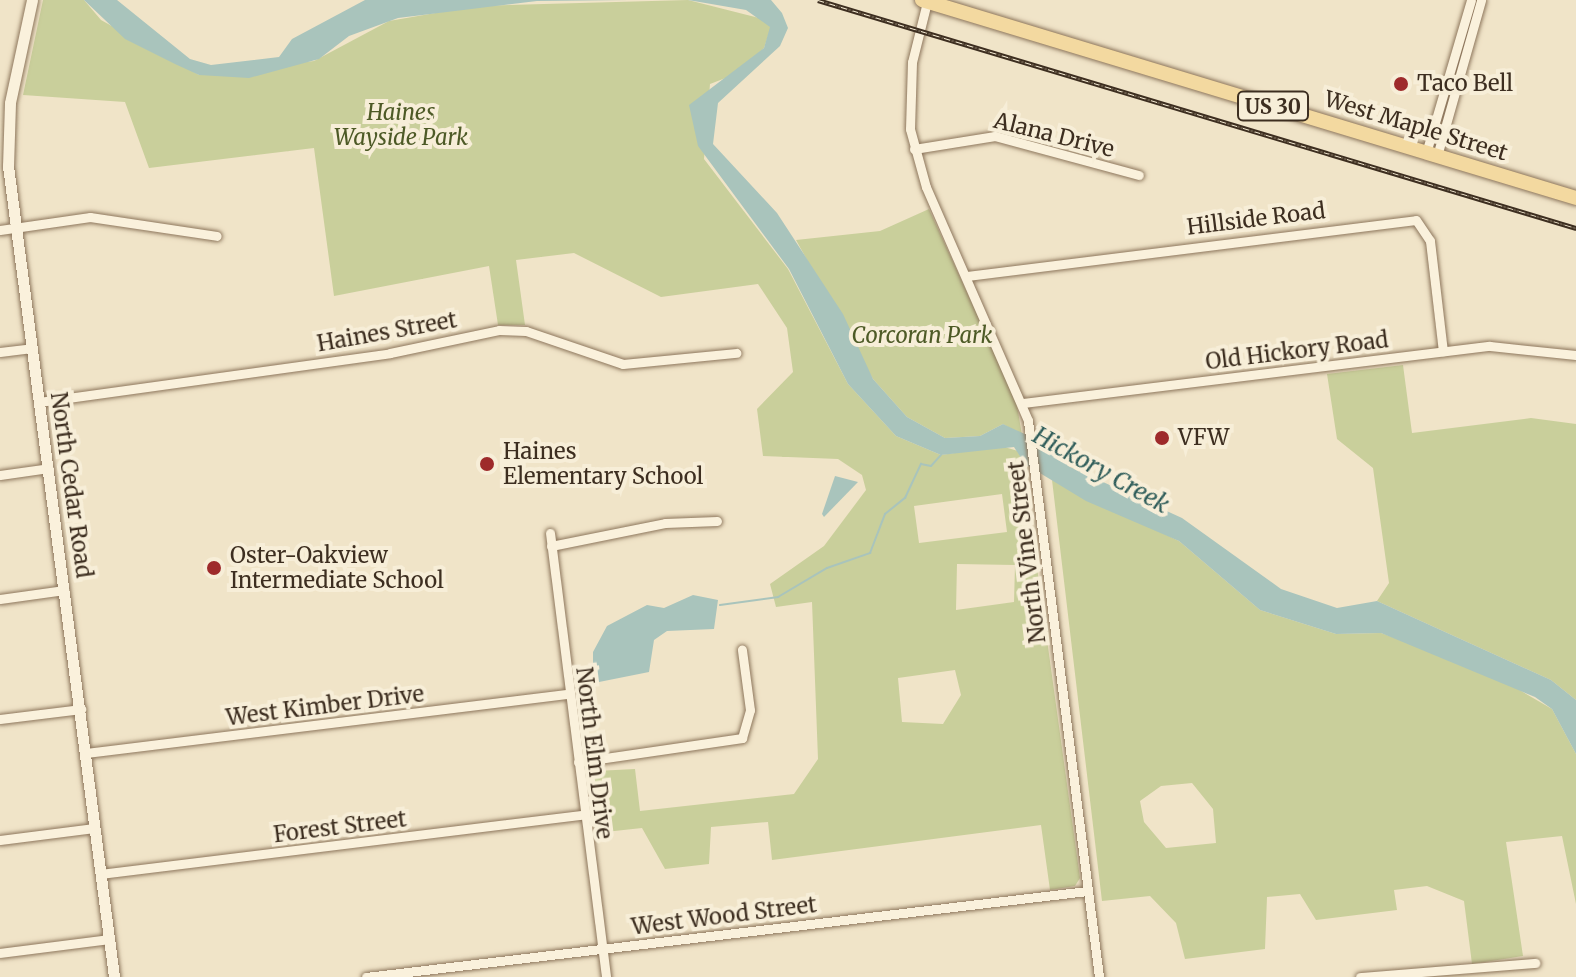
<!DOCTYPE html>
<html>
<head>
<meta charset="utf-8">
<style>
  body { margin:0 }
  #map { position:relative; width:1576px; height:977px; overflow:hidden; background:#f0e4c8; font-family:Merriweather,serif }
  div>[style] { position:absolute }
  .green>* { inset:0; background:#c9cf9b }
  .water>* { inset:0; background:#a9c4bc }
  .stream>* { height:2px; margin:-1px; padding:0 1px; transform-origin:1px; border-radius:1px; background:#a9c4bc }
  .roads { filter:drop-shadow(0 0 2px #8d765c) drop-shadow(0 0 2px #8d765c) }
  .minor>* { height:9px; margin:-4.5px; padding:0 4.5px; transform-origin:4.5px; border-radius:4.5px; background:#faf1dc }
  .tertiary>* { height:11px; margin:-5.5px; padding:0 5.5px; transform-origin:5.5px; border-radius:5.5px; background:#faf1dc }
  .primary>* { height:14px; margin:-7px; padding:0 7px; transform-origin:7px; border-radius:7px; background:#f3d9a0 }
  .rail>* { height:5px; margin-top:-2.5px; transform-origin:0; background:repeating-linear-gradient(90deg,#f7eed8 0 6px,#3d2e20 0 12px); box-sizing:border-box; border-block:2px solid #3d2e20 }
  .dots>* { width:22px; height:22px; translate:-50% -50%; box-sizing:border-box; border:4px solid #f7eed8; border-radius:50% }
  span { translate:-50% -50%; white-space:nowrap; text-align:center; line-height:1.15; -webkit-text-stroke:8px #f7eed8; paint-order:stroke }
  .shield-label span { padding:2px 6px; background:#f7eed8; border:2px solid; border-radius:6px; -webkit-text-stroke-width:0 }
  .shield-label { font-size:20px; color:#3d2e20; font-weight:700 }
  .poi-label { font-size:22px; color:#3d2e20 }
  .left { translate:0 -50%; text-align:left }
  .park-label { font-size:22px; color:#4d5a26; font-style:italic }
  .street-label { font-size:22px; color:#3d2e20 }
  .water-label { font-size:24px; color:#2f5d5a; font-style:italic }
</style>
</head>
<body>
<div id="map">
  <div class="green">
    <i style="clip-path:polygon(evenodd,43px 0,84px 0,101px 20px,199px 75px,314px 61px,389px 21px,476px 6px,688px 0,763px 19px,771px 27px,764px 48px,736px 74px,710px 84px,704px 159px,788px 269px,848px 384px,896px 436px,941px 455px,1001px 446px,1021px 452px,1080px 878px,1075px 886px,1050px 890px,1041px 825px,772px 860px,768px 822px,711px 827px,709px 864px,665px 869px,642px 828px,596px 833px,590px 776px,596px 771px,635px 769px,640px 811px,794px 794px,818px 759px,812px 602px,776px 607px,770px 584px,824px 546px,866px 490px,862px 475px,838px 459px,763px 456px,757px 409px,793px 372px,787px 328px,758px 284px,661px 297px,574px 253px,516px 260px,525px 325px,498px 325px,489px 266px,334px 296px,314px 148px,149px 168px,125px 102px,23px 95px,43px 0,1002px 494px,1007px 532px,919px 543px,914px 506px,1002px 494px,43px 0,957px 564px,1015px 565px,1014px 602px,956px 610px,957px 564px,43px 0,955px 670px,961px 695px,943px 724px,902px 722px,898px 678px,955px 670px)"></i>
    <i style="clip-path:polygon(929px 209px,1016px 400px,1022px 435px,1003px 424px,980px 436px,945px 438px,907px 417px,873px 379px,796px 240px,880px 231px)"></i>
    <i style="clip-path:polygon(1403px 365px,1412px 433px,1531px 418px,1576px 424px,1576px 700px,1551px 680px,1377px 601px,1389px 583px,1373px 468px,1337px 439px,1327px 374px)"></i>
    <i style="clip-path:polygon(evenodd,1052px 480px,1179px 541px,1260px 610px,1336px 634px,1381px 633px,1487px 671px,1552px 709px,1576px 754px,1576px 904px,1562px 836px,1506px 842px,1523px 956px,1472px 964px,1464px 901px,1427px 886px,1394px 890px,1397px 910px,1316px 920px,1300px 894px,1267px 897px,1265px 949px,1185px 959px,1176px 923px,1150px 896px,1102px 901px,1052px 480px,1192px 783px,1213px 809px,1216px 843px,1166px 848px,1144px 822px,1140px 801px,1161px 786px,1192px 783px)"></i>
  </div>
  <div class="water">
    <i style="clip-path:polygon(84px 0,117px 0,190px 59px,211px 65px,279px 57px,292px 39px,365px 0,629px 0,537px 1px,398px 18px,349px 36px,319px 59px,249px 78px,199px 75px,175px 64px,125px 39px)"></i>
    <i style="clip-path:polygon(688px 0,771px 0,782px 13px,788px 28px,780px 46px,718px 103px,713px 144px,777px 213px,843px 314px,873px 379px,907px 417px,945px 438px,980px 436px,1003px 424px,1051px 446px,1068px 466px,1182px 518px,1281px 589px,1337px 608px,1377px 601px,1551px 680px,1576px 700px,1576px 754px,1552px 709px,1535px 697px,1381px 633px,1336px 634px,1260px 610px,1179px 541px,1086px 501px,1025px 464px,1014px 447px,941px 455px,896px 436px,848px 384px,789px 269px,698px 146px,689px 105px,764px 48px,770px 27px,746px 10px)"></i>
    <i style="clip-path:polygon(835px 476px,858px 482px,824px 517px,822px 514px)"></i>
    <i style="clip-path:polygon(693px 595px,718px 600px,714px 629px,667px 631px,654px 640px,649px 672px,594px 683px,581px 698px,579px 678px,593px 673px,593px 652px,607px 626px,647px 605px,664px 608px)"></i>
  </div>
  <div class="stream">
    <i style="left:720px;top:605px;width:59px;rotate:-7.9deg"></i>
    <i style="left:778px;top:597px;width:57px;rotate:-30.6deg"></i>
    <i style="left:827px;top:568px;width:46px;rotate:-19.2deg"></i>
    <i style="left:870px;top:553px;width:42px;rotate:-69deg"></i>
    <i style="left:885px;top:514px;width:26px;rotate:-39deg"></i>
    <i style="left:905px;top:498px;width:38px;rotate:-65deg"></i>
    <i style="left:921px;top:464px;width:10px;rotate:11deg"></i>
    <i style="left:931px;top:466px;width:15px;rotate:-48deg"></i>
  </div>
  <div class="roads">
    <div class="minor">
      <i style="left:927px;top:2px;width:62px;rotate:104deg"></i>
      <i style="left:912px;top:62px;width:67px;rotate:91.7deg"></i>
      <i style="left:910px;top:129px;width:60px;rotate:74.6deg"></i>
      <i style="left:926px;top:187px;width:255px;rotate:66.4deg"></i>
      <i style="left:1028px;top:421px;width:561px;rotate:82.72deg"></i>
      <i style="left:914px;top:149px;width:82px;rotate:-9.1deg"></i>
      <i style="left:995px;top:136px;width:149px;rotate:15.2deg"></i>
      <i style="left:1426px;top:153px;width:159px;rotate:-73.6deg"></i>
      <i style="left:1437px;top:156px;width:162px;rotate:-74.2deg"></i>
      <i style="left:0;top:230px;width:91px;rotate:-8.2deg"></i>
      <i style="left:90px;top:217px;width:128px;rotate:8.5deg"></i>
      <i style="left:967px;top:276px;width:452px;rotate:-7.1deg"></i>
      <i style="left:1416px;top:220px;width:25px;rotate:56deg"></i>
      <i style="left:1430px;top:241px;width:111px;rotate:83.3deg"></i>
      <i style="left:0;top:352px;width:32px;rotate:-7deg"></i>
      <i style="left:39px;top:402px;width:354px;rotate:-7.9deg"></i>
      <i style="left:390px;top:353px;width:111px;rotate:-11.9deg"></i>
      <i style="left:499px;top:330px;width:27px;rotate:2deg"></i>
      <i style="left:526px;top:331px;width:102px;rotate:18.8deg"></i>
      <i style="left:623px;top:364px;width:114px;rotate:-5.6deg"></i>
      <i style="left:1023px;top:403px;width:470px;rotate:-7deg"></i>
      <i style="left:1490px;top:346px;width:86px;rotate:6deg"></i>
      <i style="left:0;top:475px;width:49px;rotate:-8.1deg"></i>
      <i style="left:550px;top:533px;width:448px;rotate:82.8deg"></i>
      <i style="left:551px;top:546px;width:116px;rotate:-11.4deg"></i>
      <i style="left:665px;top:523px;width:52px;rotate:-2.2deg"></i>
      <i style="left:0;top:599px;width:65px;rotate:-8deg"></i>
      <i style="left:0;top:719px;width:82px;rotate:-7deg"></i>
      <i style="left:86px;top:753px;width:486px;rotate:-7deg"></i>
      <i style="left:578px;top:762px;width:166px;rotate:-8.3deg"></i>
      <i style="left:742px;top:738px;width:29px;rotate:-74deg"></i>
      <i style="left:750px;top:710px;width:61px;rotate:-97.6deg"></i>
      <i style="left:0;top:840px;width:95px;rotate:-7.3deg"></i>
      <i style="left:100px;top:874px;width:487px;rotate:-7deg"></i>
      <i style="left:0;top:953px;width:110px;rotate:-7.3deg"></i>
      <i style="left:366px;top:977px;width:726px;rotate:-6.8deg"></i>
      <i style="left:1360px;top:977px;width:176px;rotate:-4.6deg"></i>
    </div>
    <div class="tertiary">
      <i style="left:32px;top:0;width:105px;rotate:102.1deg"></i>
      <i style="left:10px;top:103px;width:63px;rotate:91.8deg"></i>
      <i style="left:8px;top:166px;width:818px;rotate:82.55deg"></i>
    </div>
    <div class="primary">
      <i style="left:922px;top:0;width:683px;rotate:16.84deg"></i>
    </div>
  </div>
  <div class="rail">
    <i style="left:818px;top:0;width:792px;rotate:16.74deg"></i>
  </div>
  <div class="dots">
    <i style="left:1401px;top:84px;background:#9e2a2b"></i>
    <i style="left:1162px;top:438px;background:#9e2a2b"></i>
    <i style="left:487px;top:464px;background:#9e2a2b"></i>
    <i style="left:214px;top:568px;background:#9e2a2b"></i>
  </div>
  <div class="shield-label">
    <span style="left:1273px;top:106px">US 30</span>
  </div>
  <div class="poi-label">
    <span class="left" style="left:1417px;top:84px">Taco Bell</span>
    <span class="left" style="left:1178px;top:438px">VFW</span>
    <span class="left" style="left:503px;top:464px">Haines<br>Elementary School</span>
    <span class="left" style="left:230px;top:568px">Oster-Oakview<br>Intermediate School</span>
  </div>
  <div class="park-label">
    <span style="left:401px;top:125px">Haines<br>Wayside Park</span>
    <span style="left:922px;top:336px">Corcoran Park</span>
  </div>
  <div class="street-label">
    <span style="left:1416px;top:126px;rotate:17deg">West Maple Street</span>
    <span style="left:1054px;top:135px;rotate:14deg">Alana Drive</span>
    <span style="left:1256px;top:219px;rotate:-7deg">Hillside Road</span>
    <span style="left:387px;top:332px;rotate:-10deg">Haines Street</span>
    <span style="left:1297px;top:351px;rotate:-7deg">Old Hickory Road</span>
    <span style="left:71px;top:485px;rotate:82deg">North Cedar Road</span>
    <span style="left:1027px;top:552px;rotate:-97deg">North Vine Street</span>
    <span style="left:325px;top:706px;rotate:-7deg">West Kimber Drive</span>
    <span style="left:594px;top:753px;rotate:83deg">North Elm Drive</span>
    <span style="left:340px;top:827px;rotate:-7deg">Forest Street</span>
    <span style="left:724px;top:916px;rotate:-7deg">West Wood Street</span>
  </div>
  <div class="water-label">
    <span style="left:1101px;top:470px;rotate:29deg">Hickory Creek</span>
  </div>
</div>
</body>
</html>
